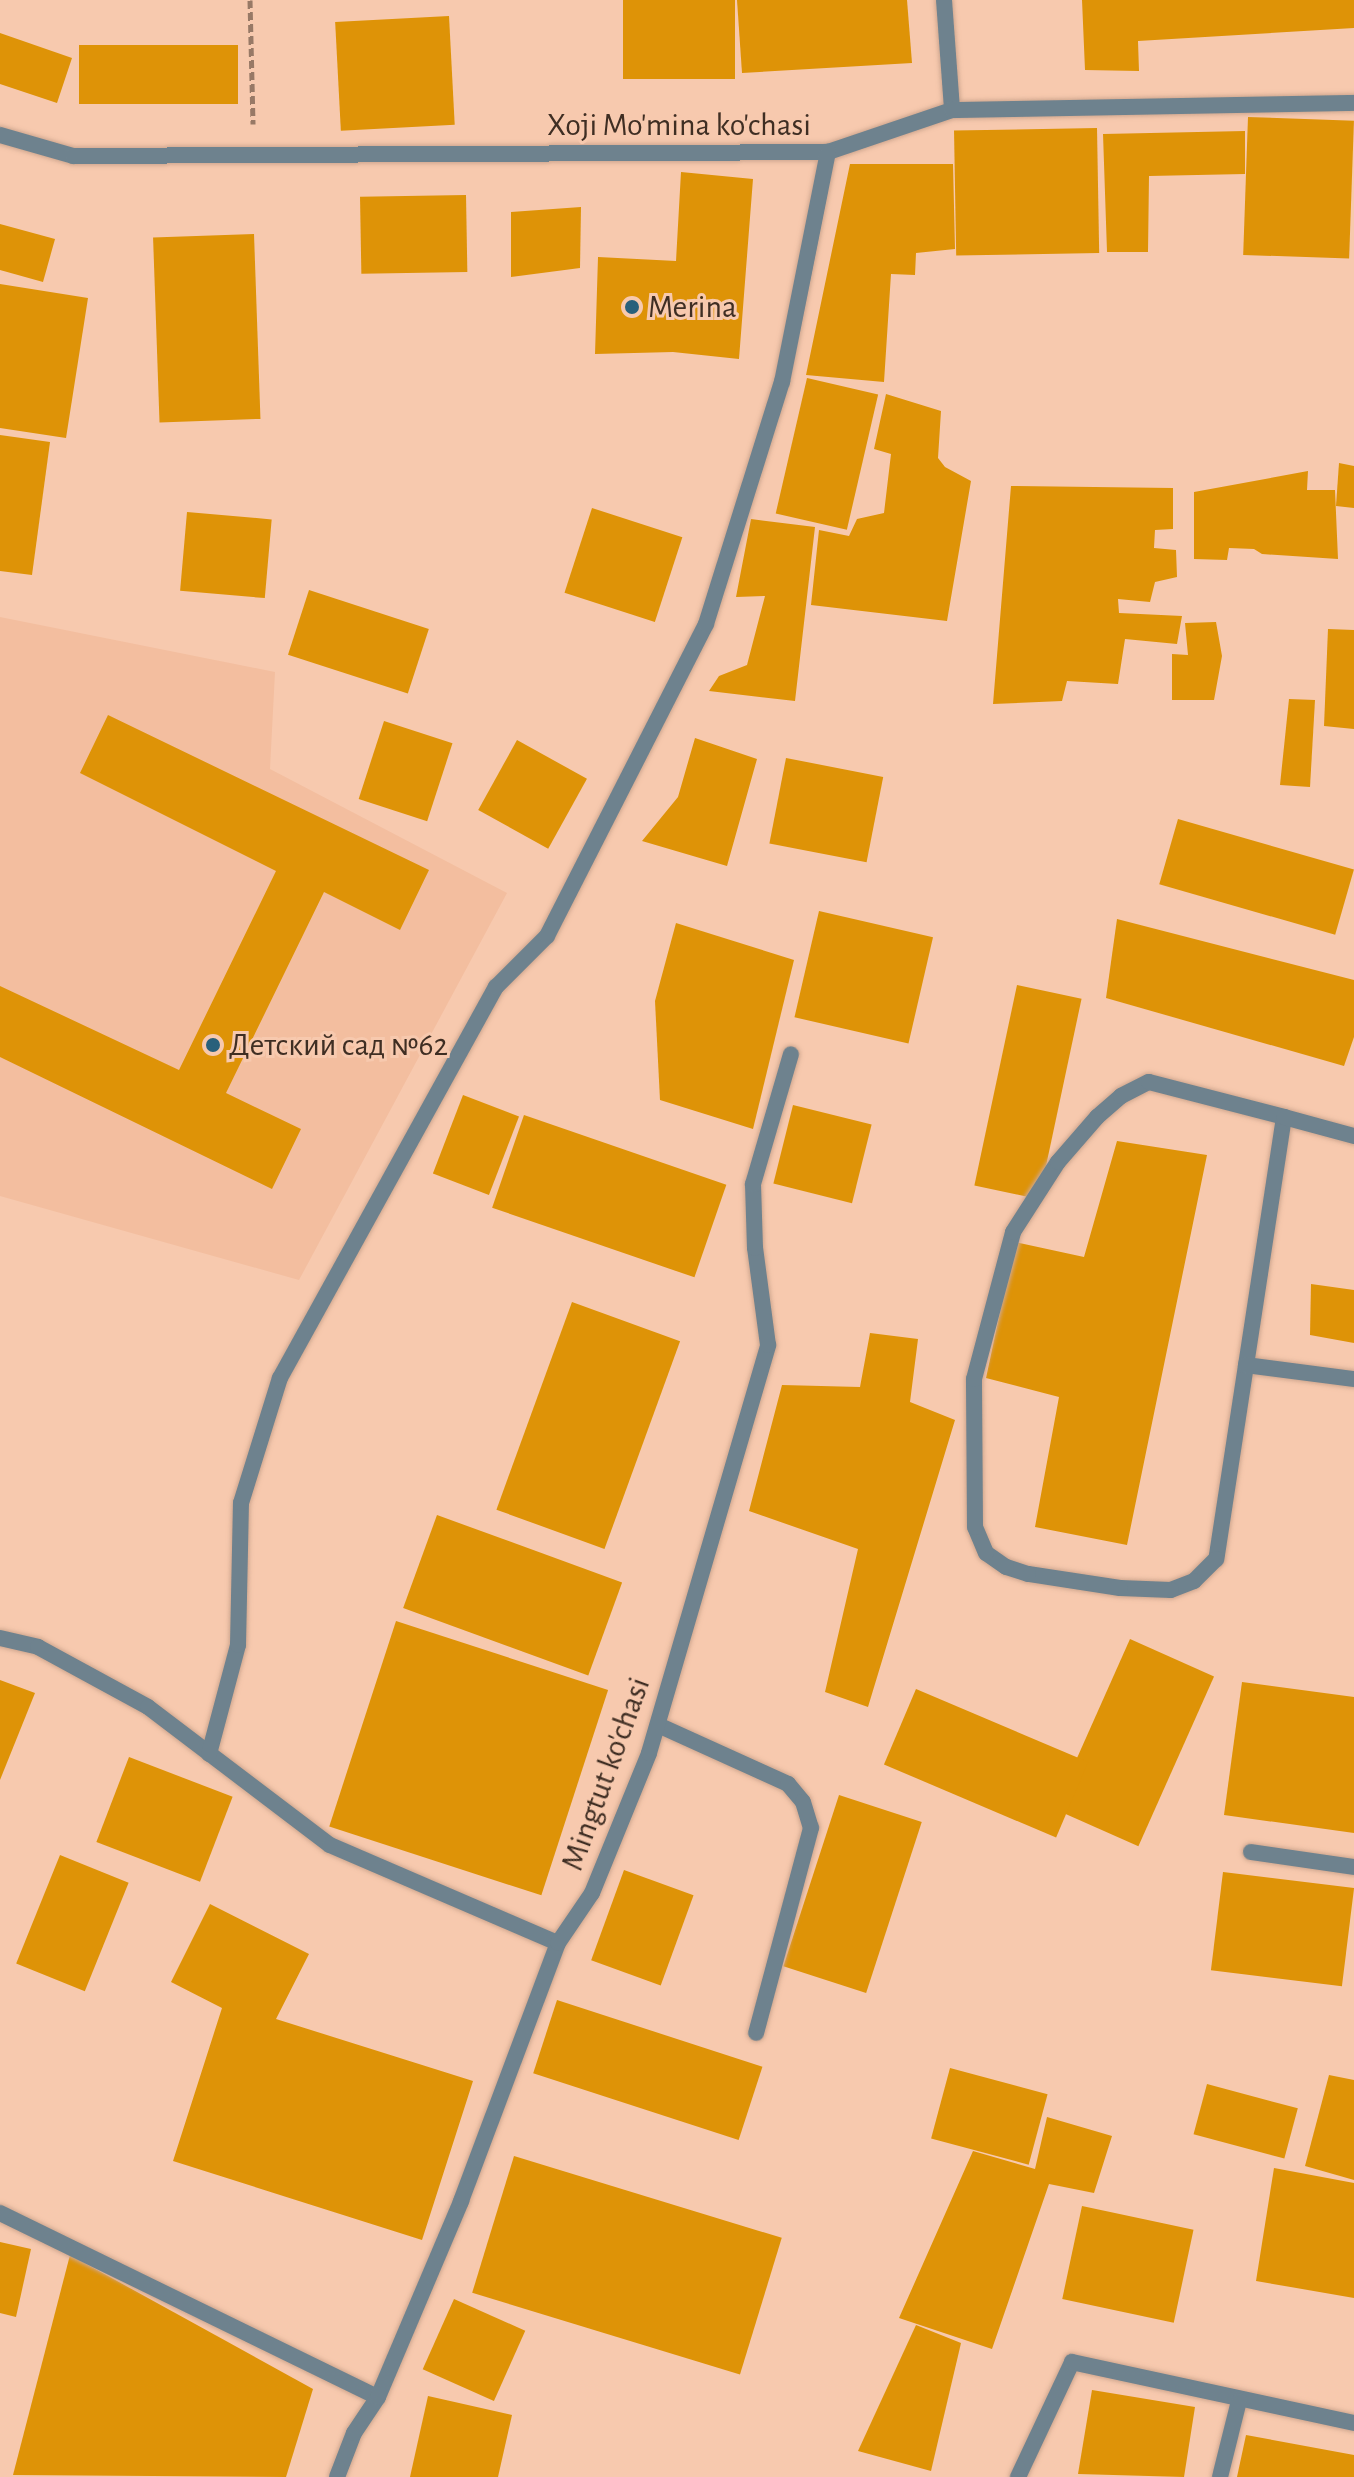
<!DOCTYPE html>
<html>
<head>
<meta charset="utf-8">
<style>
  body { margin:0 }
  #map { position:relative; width:1354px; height:2477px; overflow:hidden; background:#f7c9ae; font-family:"Alegreya Sans",sans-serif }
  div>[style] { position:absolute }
  .built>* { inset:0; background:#f3be9f }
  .building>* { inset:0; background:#de9307; transform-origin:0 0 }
  .path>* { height:5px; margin-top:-2.5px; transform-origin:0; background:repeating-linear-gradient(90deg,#987966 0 8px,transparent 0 12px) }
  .roads { filter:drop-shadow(0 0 2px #cfa78f) drop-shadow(0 0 2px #cfa78f) }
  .lane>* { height:16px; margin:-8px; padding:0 8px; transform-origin:8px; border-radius:8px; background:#6e828e }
  .street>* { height:16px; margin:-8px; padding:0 8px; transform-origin:8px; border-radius:8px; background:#6e828e }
  .dots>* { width:22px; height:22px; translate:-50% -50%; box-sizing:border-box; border:4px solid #f7c9ae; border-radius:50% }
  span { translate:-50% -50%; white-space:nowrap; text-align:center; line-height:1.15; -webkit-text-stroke:6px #f7c9ae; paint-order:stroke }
  .street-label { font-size:32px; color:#3f2e23 }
  .poi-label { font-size:32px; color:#3f2e23 }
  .left { translate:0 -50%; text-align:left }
</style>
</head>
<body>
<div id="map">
  <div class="built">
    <i style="clip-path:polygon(0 617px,275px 672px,270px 769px,507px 893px,299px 1280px,0 1196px)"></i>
  </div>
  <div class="building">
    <i style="left:623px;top:0;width:112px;height:79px"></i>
    <i style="clip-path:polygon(737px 0,907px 0,912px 63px,742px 73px)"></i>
    <i style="clip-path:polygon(1082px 0,1354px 0,1354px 28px,1138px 41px,1139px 71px,1085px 70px)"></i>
    <i style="left:449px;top:16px;width:109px;height:114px;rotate:87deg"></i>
    <i style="clip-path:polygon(0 33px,72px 58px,57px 103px,0 84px)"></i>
    <i style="left:238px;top:45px;width:59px;height:159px;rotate:90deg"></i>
    <i style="left:1248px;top:117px;width:106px;height:138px;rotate:2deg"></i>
    <i style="left:1097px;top:128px;width:125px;height:143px;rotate:89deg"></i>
    <i style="clip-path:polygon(1245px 131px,1245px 174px,1149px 176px,1148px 252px,1107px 252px,1103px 134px)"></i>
    <i style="clip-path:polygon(850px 164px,953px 164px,955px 249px,916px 253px,915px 275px,891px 274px,884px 382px,806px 375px)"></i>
    <i style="clip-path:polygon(681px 172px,753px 179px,739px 359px,673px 352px,595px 354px,598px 257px,676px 261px)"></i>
    <i style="left:466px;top:195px;width:77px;height:106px;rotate:89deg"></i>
    <i style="clip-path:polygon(581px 207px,580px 268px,511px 277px,511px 212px)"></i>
    <i style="clip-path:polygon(0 224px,55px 239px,43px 282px,0 270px)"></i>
    <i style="left:254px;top:234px;width:185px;height:101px;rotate:88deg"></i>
    <i style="clip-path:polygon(0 284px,88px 298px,66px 438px,0 428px)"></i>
    <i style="left:807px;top:378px;width:73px;height:139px;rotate:13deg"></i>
    <i style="clip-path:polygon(886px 394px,941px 411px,938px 458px,945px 467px,971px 481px,947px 621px,811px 605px,819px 530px,849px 536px,857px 519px,884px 513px,891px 454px,874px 449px)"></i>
    <i style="clip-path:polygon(0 435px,50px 442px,32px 575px,0 571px)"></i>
    <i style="clip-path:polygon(1339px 463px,1354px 466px,1354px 508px,1336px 506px)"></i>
    <i style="clip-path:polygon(1308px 471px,1307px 490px,1335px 490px,1338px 559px,1262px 554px,1254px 549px,1229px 548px,1227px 560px,1194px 559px,1194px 492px)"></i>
    <i style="clip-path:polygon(1011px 486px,1173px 488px,1173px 529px,1155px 530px,1154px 548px,1176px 550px,1177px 577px,1155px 582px,1150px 602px,1118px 599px,1119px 613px,1182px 616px,1177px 644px,1125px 639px,1118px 684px,1067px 681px,1062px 701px,993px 704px)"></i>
    <i style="left:592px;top:508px;width:95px;height:89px;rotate:18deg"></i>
    <i style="left:187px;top:512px;width:85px;height:79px;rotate:5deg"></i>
    <i style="clip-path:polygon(751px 519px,815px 527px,795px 701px,709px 691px,719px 676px,747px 665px,765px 596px,736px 597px)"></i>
    <i style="left:309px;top:590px;width:126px;height:68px;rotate:18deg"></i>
    <i style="clip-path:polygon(1216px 622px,1222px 656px,1214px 700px,1172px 700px,1172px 654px,1188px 655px,1185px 623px)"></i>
    <i style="clip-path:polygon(1328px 629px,1354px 630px,1354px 729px,1324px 726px)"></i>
    <i style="clip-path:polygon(1289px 699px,1315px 700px,1310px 787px,1280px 785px)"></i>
    <i style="clip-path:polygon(108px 715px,429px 870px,400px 930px,324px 892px,226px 1093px,301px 1129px,272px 1189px,0 1057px,0 986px,179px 1070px,276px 871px,80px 773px)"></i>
    <i style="left:384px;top:721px;width:72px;height:82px;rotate:18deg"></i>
    <i style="clip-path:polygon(695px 738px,757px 759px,727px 866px,642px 841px,678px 797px)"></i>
    <i style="left:517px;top:740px;width:80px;height:80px;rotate:29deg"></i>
    <i style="left:786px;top:758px;width:99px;height:87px;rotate:11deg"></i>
    <i style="left:1178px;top:819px;width:183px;height:68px;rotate:16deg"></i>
    <i style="left:819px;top:911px;width:117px;height:109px;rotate:13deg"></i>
    <i style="clip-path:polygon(1117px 919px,1354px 980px,1354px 1037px,1344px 1066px,1106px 998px)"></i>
    <i style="clip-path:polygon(676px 923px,794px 960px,753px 1129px,660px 1100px,655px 1001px)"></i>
    <i style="left:1017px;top:985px;width:66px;height:205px;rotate:12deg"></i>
    <i style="left:463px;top:1095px;width:60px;height:84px;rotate:21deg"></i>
    <i style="left:793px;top:1105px;width:81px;height:81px;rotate:14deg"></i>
    <i style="left:524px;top:1115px;width:214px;height:98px;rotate:19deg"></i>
    <i style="clip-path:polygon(1117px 1141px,1207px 1155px,1127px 1545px,1035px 1527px,1059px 1397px,986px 1378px,1015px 1242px,1084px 1257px)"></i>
    <i style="clip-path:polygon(1311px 1284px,1354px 1290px,1354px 1343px,1310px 1335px)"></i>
    <i style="left:572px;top:1302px;width:115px;height:221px;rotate:20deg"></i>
    <i style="clip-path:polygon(870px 1333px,918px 1339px,910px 1402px,955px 1420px,868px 1707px,825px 1692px,858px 1549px,749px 1511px,782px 1385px,860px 1387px)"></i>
    <i style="left:437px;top:1515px;width:197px;height:99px;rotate:20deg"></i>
    <i style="left:396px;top:1621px;width:223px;height:216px;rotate:18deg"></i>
    <i style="left:1130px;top:1639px;width:92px;height:186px;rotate:24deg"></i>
    <i style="clip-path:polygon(0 1680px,35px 1693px,0 1780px)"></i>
    <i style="clip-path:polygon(1242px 1682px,1354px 1697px,1354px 1833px,1224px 1815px)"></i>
    <i style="left:916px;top:1689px;width:187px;height:82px;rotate:23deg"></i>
    <i style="left:129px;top:1757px;width:111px;height:91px;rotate:21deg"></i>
    <i style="left:839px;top:1795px;width:87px;height:180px;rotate:18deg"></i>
    <i style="left:60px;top:1855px;width:74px;height:117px;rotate:22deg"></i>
    <i style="left:624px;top:1870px;width:74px;height:96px;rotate:20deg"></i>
    <i style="left:1223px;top:1872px;width:132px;height:99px;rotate:7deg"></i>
    <i style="clip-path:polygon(210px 1904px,309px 1954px,276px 2019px,473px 2081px,422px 2240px,173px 2161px,222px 2008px,171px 1982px)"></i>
    <i style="left:557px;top:2000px;width:216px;height:77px;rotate:18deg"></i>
    <i style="left:950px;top:2068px;width:101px;height:73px;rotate:15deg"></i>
    <i style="clip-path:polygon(1329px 2075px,1354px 2080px,1354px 2180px,1305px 2166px)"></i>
    <i style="left:1207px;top:2084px;width:94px;height:52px;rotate:15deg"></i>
    <i style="clip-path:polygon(1047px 2117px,1112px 2136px,1094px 2193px,1049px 2184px,992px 2349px,899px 2318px,973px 2151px,1035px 2169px)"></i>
    <i style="left:514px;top:2156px;width:280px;height:143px;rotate:17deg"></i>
    <i style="clip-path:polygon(1274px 2168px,1354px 2183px,1354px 2298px,1256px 2281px)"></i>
    <i style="left:1082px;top:2206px;width:114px;height:95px;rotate:12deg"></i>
    <i style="clip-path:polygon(0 2242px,31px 2249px,16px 2317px,0 2313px)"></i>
    <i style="clip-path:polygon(70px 2255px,313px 2389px,286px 2477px,13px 2475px)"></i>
    <i style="left:454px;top:2299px;width:78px;height:77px;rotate:24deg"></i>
    <i style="clip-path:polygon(916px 2325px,961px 2343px,931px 2471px,858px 2451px)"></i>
    <i style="clip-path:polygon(1092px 2390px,1195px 2407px,1184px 2477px,1078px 2474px)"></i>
    <i style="clip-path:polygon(428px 2396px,512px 2415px,498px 2477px,410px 2477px)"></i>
    <i style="clip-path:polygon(1246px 2435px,1354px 2455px,1354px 2477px,1237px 2477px)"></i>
  </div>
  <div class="path">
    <i style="left:250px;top:0;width:124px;rotate:88.6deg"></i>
  </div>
  <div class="roads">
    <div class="lane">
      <i style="left:1284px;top:1117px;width:447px;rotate:98.7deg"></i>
      <i style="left:1216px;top:1559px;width:31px;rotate:135deg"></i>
      <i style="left:1194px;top:1581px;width:25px;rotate:159deg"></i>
      <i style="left:1171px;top:1590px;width:51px;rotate:-177.8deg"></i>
      <i style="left:1120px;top:1588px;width:93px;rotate:-171.3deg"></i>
      <i style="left:1028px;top:1574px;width:23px;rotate:-162deg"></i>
      <i style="left:1006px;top:1567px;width:24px;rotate:-145deg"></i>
      <i style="left:986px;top:1553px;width:28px;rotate:-113deg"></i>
      <i style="left:975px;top:1527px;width:148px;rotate:-90.4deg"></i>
      <i style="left:974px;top:1379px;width:152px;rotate:-75.1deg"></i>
      <i style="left:1013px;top:1232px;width:83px;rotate:-57.3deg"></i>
      <i style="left:1058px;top:1162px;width:60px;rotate:-49.1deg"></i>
      <i style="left:1097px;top:1117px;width:32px;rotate:-41deg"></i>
      <i style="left:1121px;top:1096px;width:31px;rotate:-27deg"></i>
      <i style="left:1149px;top:1082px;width:139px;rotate:14.5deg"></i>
      <i style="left:1284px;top:1117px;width:73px;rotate:15.2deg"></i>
      <i style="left:1246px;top:1365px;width:109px;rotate:7.4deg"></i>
      <i style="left:658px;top:1725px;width:143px;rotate:24.4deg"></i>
      <i style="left:788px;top:1784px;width:23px;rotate:50deg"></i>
      <i style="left:803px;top:1802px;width:27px;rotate:73deg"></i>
      <i style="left:811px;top:1828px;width:212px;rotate:105deg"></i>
      <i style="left:1251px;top:1852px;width:104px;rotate:8.3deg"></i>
    </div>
    <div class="street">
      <i style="left:944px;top:0;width:110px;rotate:85.8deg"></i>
      <i style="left:0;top:135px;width:76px;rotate:16deg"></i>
      <i style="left:73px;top:156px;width:755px;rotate:-0.3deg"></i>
      <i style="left:828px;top:152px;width:131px;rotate:-18.7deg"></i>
      <i style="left:952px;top:110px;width:402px;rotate:-1deg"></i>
      <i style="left:0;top:1638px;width:39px;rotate:13deg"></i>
      <i style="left:38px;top:1647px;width:125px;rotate:28.6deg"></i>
      <i style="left:148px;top:1707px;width:228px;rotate:37.2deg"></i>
      <i style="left:330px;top:1845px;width:248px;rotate:23.3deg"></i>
      <i style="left:209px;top:1754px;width:113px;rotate:-75.1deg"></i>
      <i style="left:238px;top:1645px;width:142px;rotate:-88.8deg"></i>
      <i style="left:241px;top:1503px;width:131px;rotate:-72.7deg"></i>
      <i style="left:280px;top:1378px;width:447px;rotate:-61.1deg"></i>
      <i style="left:496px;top:987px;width:72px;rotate:-45deg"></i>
      <i style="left:547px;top:936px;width:350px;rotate:-63deg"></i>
      <i style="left:706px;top:624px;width:254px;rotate:-72.6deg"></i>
      <i style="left:782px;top:382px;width:235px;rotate:-78.7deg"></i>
      <i style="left:0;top:2213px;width:420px;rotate:26deg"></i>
      <i style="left:337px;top:2477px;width:47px;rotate:-68.9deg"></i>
      <i style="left:354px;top:2433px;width:43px;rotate:-56.3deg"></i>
      <i style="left:378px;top:2397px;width:213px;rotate:-67deg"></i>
      <i style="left:461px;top:2201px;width:276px;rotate:-69.4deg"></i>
      <i style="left:558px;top:1943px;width:60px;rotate:-55.8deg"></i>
      <i style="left:592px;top:1893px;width:151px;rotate:-67.8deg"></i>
      <i style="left:649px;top:1753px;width:425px;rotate:-73.7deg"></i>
      <i style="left:768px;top:1345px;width:98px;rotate:-97.6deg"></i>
      <i style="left:755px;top:1248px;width:64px;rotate:-91.8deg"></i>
      <i style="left:753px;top:1184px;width:135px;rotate:-73.7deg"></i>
      <i style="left:1018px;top:2477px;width:127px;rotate:-64.8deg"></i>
      <i style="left:1072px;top:2362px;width:289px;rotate:12.2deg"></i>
      <i style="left:1220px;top:2477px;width:78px;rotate:-76deg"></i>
    </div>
  </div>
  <div class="dots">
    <i style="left:632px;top:307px;background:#29607b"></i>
    <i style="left:213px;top:1045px;background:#29607b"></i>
  </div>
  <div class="street-label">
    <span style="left:679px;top:125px">Xoji Mo'mina ko'chasi</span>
    <span style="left:606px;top:1774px;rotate:-70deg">Mingtut ko'chasi</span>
  </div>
  <div class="poi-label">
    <span class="left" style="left:648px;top:307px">Merina</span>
    <span class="left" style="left:229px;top:1045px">Детский сад №62</span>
  </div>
</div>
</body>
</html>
